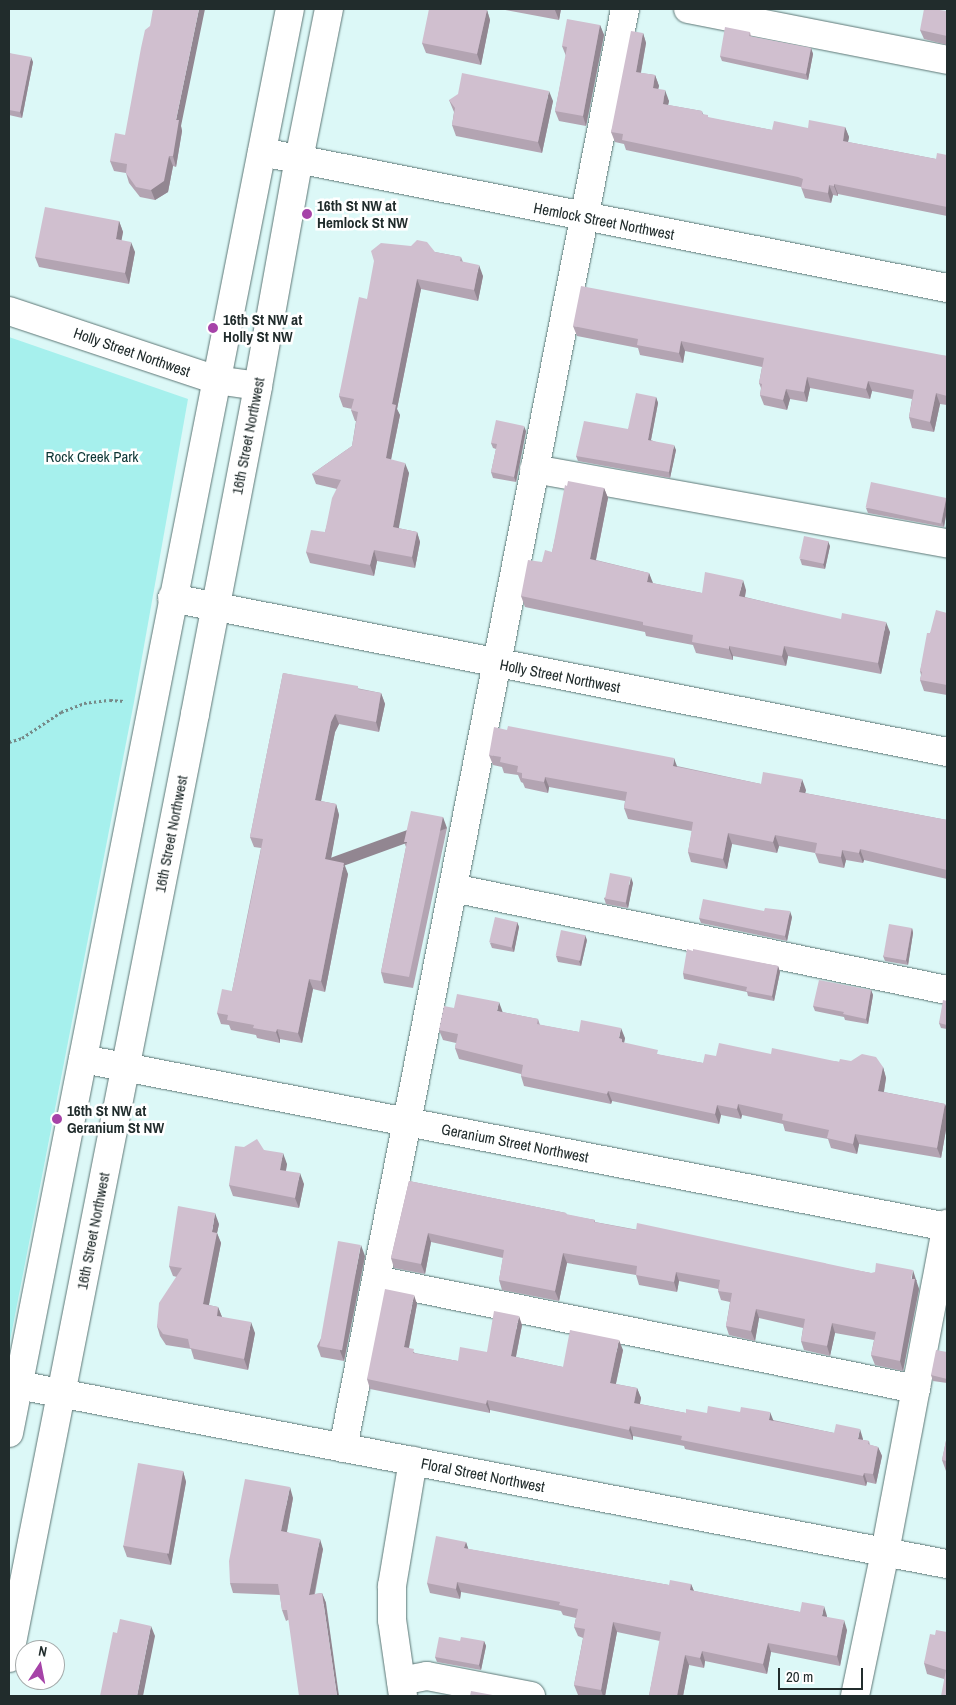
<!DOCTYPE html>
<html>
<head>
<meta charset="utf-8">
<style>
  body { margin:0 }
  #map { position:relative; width:956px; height:1705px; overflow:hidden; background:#dcf8f7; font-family:"Archivo Narrow",sans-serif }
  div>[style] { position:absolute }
  .green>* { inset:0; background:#a6f0ed }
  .path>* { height:3px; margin-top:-1.5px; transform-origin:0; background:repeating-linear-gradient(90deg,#768988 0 2.5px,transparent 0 5px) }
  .roads { filter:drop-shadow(0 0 1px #5d7675) drop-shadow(0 0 1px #5d7675) }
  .minor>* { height:28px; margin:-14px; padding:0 14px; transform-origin:14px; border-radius:14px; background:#fff }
  .major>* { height:28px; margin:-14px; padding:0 14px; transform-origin:14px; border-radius:14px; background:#fff }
  .wall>* { inset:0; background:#b3a4b2 }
  .shaded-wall>* { inset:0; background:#928691; transform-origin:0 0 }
  .building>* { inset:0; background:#d0bfcf; transform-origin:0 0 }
  .dots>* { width:14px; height:14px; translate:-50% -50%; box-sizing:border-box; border:2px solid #fff; border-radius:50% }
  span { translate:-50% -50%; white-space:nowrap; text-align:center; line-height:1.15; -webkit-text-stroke:5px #fff; paint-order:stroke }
  .poi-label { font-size:15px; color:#212c2c; font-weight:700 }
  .left { translate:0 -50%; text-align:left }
  .street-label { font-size:15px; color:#212c2c }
  .park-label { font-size:15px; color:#0c3534 }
  .frame { position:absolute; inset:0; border:10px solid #212c2c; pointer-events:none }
  .north { position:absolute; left:15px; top:1640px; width:50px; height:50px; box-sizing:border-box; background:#fff; border:1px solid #a6abab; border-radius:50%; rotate:11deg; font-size:14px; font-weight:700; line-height:20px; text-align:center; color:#212c2c }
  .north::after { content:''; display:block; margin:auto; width:18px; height:22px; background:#a643a8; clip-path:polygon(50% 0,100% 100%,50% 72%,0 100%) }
  .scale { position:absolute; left:778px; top:1668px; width:85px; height:22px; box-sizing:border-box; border:2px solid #212c2c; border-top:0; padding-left:6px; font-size:15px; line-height:18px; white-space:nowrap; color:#212c2c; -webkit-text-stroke:4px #fff; paint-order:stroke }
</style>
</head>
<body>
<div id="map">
  <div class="green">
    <i style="clip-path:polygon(9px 337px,188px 399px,134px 702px,9px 1346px)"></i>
  </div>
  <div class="path">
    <i style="left:9px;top:742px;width:14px;rotate:-17deg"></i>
    <i style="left:22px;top:738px;width:47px;rotate:-33.7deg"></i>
    <i style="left:61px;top:712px;width:25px;rotate:-21deg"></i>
    <i style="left:84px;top:703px;width:26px;rotate:-7deg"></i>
    <i style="left:110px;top:700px;width:15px;rotate:4deg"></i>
  </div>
  <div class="roads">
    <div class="minor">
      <i style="left:688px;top:9px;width:264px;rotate:11.1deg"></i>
      <i style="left:262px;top:152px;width:698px;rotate:11.23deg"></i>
      <i style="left:9px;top:311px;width:218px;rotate:18.4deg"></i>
      <i style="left:216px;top:380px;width:42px;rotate:8.1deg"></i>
      <i style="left:534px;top:469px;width:420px;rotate:10.2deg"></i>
      <i style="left:172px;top:598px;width:790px;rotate:11.24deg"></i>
      <i style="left:453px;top:888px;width:504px;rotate:11.67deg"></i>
      <i style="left:83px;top:1059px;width:880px;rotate:11deg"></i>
      <i style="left:376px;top:1280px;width:551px;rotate:11.41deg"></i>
      <i style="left:18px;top:1385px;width:946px;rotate:10.91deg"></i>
      <i style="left:343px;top:1448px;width:1466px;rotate:-78.91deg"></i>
      <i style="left:401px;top:1681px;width:26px;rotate:-11deg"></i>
      <i style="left:427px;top:1676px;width:106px;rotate:10.9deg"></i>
      <i style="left:403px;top:1696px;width:77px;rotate:-98.2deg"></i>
      <i style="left:392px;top:1620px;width:34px;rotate:-90deg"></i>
      <i style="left:392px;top:1586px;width:127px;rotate:-80.5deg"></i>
      <i style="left:855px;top:1696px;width:147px;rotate:-78.2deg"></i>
      <i style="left:885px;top:1552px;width:334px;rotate:-79.3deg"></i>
    </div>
    <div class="major">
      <i style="left:9px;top:1433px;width:1451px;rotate:-78.84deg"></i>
      <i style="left:9px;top:1658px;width:962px;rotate:-78.85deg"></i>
      <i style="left:195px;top:714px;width:334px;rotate:-79.1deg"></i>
      <i style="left:258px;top:386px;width:231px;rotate:-79.8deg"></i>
      <i style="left:299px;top:159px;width:153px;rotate:-78.7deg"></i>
    </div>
  </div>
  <div class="wall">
    <i style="clip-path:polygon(500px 9px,561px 9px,559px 20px)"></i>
    <i style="clip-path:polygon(487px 10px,490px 20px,481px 65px,426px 53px,422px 43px)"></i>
    <i style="clip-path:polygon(947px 11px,947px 45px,924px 39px,920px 30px)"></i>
    <i style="clip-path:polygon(600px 25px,604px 35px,586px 126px,559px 121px,555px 111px,566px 56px,562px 46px)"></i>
    <i style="clip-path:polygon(750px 32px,751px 37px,811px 48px,813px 54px,808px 80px,722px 61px,720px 56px)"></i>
    <i style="clip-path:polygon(643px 33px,646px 43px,641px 73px,655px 75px,659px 86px,658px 89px,669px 101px,668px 105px,702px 111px,703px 114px,709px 118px,772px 130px,845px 127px,849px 137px,848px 142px,936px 159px,947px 155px,947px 216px,838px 194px,838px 196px,833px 195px,831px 203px,805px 198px,801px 187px,626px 150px,624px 144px,615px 142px,611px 132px)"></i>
    <i style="clip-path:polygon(9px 53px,33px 62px,22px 118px,9px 115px)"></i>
    <i style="clip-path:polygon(449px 100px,553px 101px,542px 153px,456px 136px,452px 125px,454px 112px)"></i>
    <i style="clip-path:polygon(181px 126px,182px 131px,176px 167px,173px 166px,168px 192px,155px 200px,140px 197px,129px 183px,126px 173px,114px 171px,110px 161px,125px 135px)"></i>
    <i style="clip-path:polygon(119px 221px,123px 232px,121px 240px,135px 252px,129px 284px,39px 267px,35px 257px)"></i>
    <i style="clip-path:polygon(435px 252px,461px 257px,463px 262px,483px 276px,478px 301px,421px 289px,397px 409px,400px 415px,391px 460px,409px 473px,398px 528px,417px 532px,420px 542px,415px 568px,377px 561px,374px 576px,310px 563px,306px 552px,325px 532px,337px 489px,316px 484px,312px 474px,352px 446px,356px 421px,355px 421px,351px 410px,352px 409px,343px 407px,339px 396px,367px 299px)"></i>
    <i style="clip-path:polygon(573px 326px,947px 356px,947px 405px,940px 404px,934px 432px,912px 428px,909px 417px,912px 399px,872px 391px,870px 399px,810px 388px,807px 402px,790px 399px,787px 410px,764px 405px,760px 395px,761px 388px,759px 383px,762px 367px,685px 351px,683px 363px,640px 355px,638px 348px,577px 336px)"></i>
    <i style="clip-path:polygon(656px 397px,658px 403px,651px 440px,676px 450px,670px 478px,578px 461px,576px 456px,628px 429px)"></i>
    <i style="clip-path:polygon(526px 431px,516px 482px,493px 478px,491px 472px,496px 449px,493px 448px,491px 443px)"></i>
    <i style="clip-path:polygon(567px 486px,604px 488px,608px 498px,596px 560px,649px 573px,652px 583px,702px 593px,746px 590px,745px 597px,890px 632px,881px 674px,788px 656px,786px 666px,733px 656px,733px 660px,696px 653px,693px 645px,646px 636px,645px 632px,525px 607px,521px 596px,542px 562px,552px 552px)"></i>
    <i style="clip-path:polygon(946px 498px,947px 501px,947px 509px,944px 527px,868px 513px,866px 508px)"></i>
    <i style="clip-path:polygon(830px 546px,825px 569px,802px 565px,800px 559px)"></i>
    <i style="clip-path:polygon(947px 613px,947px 695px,924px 691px,920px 680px,921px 675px,920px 671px,930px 633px)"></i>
    <i style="clip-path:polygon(283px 673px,381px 693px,385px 704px,379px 732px,339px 724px,335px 732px,321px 801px,336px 804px,339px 815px,330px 861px,348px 874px,325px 992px,313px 989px,302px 1043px,280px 1039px,280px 1043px,257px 1038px,256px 1035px,231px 1030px,229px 1025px,221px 1024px,217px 1013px,232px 991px,261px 848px,254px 847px,250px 837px)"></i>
    <i style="clip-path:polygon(489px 755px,677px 766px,761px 784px,806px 790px,805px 793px,947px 820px,947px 879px,864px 860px,863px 863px,846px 860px,844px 868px,819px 863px,815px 853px,779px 846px,777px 853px,732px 844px,727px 869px,691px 862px,688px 852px,692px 831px,628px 819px,624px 808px,625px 801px,549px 787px,548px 793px,525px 788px,523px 783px,521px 782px,518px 775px,504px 773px,502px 767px,493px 765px)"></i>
    <i style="clip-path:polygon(447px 828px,413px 988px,384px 983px,381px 972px,406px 847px,404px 842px)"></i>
    <i style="clip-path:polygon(633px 883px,628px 908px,606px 904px,604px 898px)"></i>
    <i style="clip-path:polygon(792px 917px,787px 941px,701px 923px,699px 918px)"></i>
    <i style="clip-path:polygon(517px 922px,519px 927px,514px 952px,492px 948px,490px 943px)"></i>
    <i style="clip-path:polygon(912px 928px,913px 933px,908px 965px,885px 961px,883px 956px)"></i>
    <i style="clip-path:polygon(587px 940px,581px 966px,558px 962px,556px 956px)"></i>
    <i style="clip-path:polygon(693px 951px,778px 966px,780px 972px,774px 1001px,748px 996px,747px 992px,684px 979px,683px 973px)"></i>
    <i style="clip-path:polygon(871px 990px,873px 995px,868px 1024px,845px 1020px,844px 1017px,815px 1011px,813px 1006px)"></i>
    <i style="clip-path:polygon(947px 1001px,947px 1029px,941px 1028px,939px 1023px)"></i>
    <i style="clip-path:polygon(454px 1008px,502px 1012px,538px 1019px,540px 1025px,579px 1032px,625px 1038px,624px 1043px,660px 1055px,703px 1063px,716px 1056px,771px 1054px,883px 1067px,886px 1078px,884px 1092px,945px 1104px,947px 1110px,947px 1124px,941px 1158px,859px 1144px,857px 1154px,831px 1148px,828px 1139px,785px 1131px,783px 1124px,742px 1115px,741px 1119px,721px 1115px,719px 1124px,612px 1101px,611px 1104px,524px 1086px,521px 1076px,521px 1074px,459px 1059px,455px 1048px,456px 1043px,443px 1040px,439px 1030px)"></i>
    <i style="clip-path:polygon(244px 1147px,264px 1150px,287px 1164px,286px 1171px,304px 1184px,299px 1208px,233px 1196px,229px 1185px)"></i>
    <i style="clip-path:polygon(409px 1181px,566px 1213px,567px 1215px,595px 1220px,595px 1222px,871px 1273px,917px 1280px,916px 1282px,919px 1289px,903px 1371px,875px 1365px,871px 1355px,874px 1340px,835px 1333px,830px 1356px,804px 1350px,801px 1341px,803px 1328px,759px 1318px,755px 1341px,729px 1335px,726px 1326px,730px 1302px,721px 1300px,718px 1291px,718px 1289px,679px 1281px,677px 1292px,639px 1285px,636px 1275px,567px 1263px,559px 1301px,502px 1290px,499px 1280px,503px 1258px,431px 1242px,425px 1274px,394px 1268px,391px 1258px)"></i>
    <i style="clip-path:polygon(219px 1224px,217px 1233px,221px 1243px,209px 1305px,218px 1307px,222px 1317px,255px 1333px,248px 1370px,194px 1359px,191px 1349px,166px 1345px,160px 1336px,157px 1326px,177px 1277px,173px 1276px,169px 1266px)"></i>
    <i style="clip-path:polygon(365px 1256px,344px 1361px,321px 1357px,317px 1346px)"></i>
    <i style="clip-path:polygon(417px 1304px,409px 1348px,415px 1353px,458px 1361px,487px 1352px,522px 1325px,516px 1357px,563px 1367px,623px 1350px,616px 1384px,637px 1388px,641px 1398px,640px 1404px,686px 1413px,707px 1413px,773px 1420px,863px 1439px,863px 1440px,869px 1441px,870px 1445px,878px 1447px,882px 1456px,876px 1484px,867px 1482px,866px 1486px,685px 1449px,684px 1446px,633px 1436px,633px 1440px,490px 1410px,490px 1413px,370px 1389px,367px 1379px)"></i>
    <i style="clip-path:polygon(947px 1352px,947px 1383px,933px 1381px,931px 1375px)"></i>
    <i style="clip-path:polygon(947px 1436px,947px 1471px,946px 1471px,942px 1460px)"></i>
    <i style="clip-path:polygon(183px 1471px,186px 1482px,171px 1565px,127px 1557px,123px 1546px)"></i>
    <i style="clip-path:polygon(293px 1498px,287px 1532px,323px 1549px,315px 1594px,322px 1593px,326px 1603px,288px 1620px,286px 1621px,282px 1610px,280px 1595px,233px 1593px,230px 1583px)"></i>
    <i style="clip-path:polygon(466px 1542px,468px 1549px,669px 1585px,691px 1584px,694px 1591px,800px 1612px,827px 1616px,827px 1617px,847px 1630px,840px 1666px,771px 1652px,767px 1674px,705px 1661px,704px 1668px,689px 1665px,683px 1696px,649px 1696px,660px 1641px,617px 1632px,605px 1696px,586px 1696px,578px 1695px,574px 1685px,583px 1638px,578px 1636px,574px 1627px,576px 1618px,563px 1615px,561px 1611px,461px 1592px,460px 1599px,430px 1593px,427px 1583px)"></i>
    <i style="clip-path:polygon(947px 1632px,947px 1696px,944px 1679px,927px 1674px,924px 1663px,935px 1635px)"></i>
    <i style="clip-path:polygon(460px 1641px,484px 1641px,486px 1646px,481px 1670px,437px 1662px,435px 1657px)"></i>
  </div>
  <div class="shaded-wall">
    <i style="clip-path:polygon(199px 9px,205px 9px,181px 126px,182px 131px,176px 167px,173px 156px,176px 120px)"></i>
    <i style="clip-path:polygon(556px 9px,561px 9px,559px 20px,555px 10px)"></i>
    <i style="clip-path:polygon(487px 10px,490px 20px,481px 65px,477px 54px)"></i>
    <i style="clip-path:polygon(600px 25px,604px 35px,586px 126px,583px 116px)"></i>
    <i style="clip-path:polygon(643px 33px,646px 43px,639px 82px,636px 72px)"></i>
    <i style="clip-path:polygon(811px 48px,813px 54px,808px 80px,806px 74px)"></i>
    <i style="clip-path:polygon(31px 57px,33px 62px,22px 118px,20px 112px)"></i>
    <i style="clip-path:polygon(655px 75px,659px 86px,656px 98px,653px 88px)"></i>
    <i style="clip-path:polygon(665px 90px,669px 101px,666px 114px,663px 104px)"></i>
    <i style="clip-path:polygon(549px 91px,553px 101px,542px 153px,538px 142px)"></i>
    <i style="clip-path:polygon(845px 127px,849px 137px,846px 152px,843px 141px)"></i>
    <i style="clip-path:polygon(169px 156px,173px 166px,168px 192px,155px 200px,151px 190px)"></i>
    <i style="clip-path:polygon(834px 184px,838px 194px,838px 196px,834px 186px)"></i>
    <i style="clip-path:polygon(829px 185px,833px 195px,831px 203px,828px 193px)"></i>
    <i style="clip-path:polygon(119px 221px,123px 232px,120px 249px,116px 239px)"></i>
    <i style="clip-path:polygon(131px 242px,135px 252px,129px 284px,125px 273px)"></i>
    <i style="clip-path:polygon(479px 265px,483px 276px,478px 301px,474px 290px)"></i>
    <i style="clip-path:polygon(417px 279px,421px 289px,397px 409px,400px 415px,389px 469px,386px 458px,392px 404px)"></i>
    <i style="clip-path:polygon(681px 341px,685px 351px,683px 363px,679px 353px)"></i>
    <i style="clip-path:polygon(807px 377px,810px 388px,807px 402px,804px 392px)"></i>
    <i style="clip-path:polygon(868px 381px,872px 391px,870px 399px,866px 389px)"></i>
    <i style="clip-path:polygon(786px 389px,790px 399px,787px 410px,783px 400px)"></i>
    <i style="clip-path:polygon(936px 393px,940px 404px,934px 432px,930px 422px)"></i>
    <i style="clip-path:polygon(656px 397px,658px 403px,650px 445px,648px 440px)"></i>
    <i style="clip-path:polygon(524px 426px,526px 431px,516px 482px,514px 477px)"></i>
    <i style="clip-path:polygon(674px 445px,676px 450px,670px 478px,669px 472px)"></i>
    <i style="clip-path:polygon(405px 463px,409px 473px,397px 538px,393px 527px)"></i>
    <i style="clip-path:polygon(604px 488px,608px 498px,594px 569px,590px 559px)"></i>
    <i style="clip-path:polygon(946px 498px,947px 501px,947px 509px,944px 527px,942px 521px)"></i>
    <i style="clip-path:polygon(417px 532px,420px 542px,415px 568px,412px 557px)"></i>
    <i style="clip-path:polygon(828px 541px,830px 546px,825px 569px,823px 564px)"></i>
    <i style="clip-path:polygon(374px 550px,377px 561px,374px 576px,370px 565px)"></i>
    <i style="clip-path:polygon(649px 573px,653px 583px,647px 582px)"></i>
    <i style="clip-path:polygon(743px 580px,746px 590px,743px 606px,739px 596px)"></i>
    <i style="clip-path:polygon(886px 622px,890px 632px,881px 674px,878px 663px)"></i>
    <i style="clip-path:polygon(729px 646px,733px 656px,733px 660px,729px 649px)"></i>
    <i style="clip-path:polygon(784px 646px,788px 656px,786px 666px,782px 656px)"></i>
    <i style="clip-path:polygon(381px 693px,385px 704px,379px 732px,376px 722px)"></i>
    <i style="clip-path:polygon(335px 714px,339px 724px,335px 732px,319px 811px,315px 800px,331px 722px)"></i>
    <i style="clip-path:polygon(674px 758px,678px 769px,673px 766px)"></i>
    <i style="clip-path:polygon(545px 777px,549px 787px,548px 793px,544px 782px)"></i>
    <i style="clip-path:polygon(802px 779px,806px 790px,803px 802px,799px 792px)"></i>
    <i style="clip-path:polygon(336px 804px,339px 815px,329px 870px,325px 859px)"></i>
    <i style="left:443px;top:817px;width:12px;height:164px;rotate:70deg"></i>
    <i style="clip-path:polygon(728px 833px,732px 844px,727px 869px,723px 859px)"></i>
    <i style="clip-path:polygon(775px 835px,779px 846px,777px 853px,773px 842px)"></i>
    <i style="clip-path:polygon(860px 849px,864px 860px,863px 863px,859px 853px)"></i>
    <i style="clip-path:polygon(842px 850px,846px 860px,844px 868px,841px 857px)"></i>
    <i style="clip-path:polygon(344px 863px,348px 874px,325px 992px,321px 981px)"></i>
    <i style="clip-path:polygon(631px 877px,633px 883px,628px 908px,626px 903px)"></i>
    <i style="clip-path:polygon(790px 911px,792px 917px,787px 941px,785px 936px)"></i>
    <i style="clip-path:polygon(517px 922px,519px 927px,514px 952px,512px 947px)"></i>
    <i style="clip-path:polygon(912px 928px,913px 933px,908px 965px,906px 960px)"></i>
    <i style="clip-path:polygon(585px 935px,587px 940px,581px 966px,579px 961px)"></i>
    <i style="clip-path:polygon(778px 966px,780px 972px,774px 1001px,772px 996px)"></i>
    <i style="clip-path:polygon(309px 979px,313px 989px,302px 1043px,298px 1033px)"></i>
    <i style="clip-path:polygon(871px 990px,873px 995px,868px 1024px,866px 1019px)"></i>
    <i style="clip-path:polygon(499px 1002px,503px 1013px,497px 1011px)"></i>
    <i style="clip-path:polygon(621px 1028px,625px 1038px,624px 1043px,626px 1050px,619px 1038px)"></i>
    <i style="clip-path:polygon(277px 1029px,280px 1039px,280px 1043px,276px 1032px)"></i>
    <i style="clip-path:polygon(883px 1067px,886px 1078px,882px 1102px,878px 1091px)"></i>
    <i style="clip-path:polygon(608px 1091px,612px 1101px,611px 1104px,607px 1094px)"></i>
    <i style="clip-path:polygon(738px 1104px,742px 1115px,741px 1119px,737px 1109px)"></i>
    <i style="clip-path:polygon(945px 1104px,947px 1110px,947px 1124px,941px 1158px,937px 1148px)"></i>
    <i style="clip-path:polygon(717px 1105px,721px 1115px,719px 1124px,715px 1114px)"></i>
    <i style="clip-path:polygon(855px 1134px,859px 1144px,857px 1154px,853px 1144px)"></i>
    <i style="clip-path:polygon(283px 1153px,287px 1164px,284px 1180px,280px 1170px)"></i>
    <i style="clip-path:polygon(300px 1173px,304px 1184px,299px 1208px,295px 1198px)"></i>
    <i style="clip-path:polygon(215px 1213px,219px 1224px,217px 1233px,221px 1243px,207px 1314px,203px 1304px,212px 1232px)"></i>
    <i style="clip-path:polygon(428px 1233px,431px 1242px,425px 1274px,421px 1264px)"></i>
    <i style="clip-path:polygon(361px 1245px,365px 1256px,344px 1361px,340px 1351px)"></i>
    <i style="clip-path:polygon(563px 1253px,567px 1263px,559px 1301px,555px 1291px)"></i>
    <i style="clip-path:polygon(913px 1270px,919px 1289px,903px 1371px,900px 1361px)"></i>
    <i style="clip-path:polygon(676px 1272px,679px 1281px,677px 1292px,674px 1282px)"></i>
    <i style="clip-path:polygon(414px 1295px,417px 1304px,407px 1357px,404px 1347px)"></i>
    <i style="clip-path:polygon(218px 1307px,222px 1317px,217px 1316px)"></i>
    <i style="clip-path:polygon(756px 1309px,759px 1318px,755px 1341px,751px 1331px)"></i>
    <i style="clip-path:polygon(519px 1316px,522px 1325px,514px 1366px,511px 1356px)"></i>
    <i style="clip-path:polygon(251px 1322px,255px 1333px,248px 1370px,244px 1359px)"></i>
    <i style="clip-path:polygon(832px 1323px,835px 1333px,830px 1356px,827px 1346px)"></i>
    <i style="clip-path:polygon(619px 1340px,623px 1350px,614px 1392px,610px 1383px)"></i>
    <i style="clip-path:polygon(637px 1388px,641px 1398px,638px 1413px,634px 1403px)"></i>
    <i style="clip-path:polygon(487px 1400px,490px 1410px,490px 1413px,486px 1404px)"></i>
    <i style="clip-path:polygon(770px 1412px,774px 1422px,769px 1420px)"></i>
    <i style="clip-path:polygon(630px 1426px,633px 1436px,633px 1440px,629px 1430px)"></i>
    <i style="clip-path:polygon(860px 1429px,863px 1439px,861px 1448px,858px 1439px)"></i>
    <i style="clip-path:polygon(878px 1447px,882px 1456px,876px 1484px,873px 1474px)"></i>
    <i style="clip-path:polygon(183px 1471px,186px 1482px,171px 1565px,167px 1554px)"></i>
    <i style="clip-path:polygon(864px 1473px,867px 1482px,866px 1486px,863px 1476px)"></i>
    <i style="clip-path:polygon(290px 1487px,293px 1498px,285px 1541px,281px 1531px)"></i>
    <i style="clip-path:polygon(320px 1539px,323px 1549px,312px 1605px,309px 1595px)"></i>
    <i style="clip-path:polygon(466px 1542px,469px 1551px,464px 1548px)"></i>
    <i style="clip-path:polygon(457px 1582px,461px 1592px,460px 1599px,456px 1589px)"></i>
    <i style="clip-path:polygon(691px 1584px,695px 1594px,690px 1590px)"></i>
    <i style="clip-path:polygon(322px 1593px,326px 1603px,339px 1696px,337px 1696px)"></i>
    <i style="clip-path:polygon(824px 1606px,827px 1616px,825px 1626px,822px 1616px)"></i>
    <i style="clip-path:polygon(844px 1620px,847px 1630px,840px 1666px,837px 1656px)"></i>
    <i style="clip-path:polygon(613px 1622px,617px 1632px,605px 1696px,603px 1696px,601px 1690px)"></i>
    <i style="clip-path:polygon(151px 1626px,155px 1636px,143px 1696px,137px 1696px)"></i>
    <i style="clip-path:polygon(484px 1641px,486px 1646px,481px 1670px,479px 1665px)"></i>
    <i style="clip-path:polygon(768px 1643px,771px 1652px,767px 1674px,763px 1664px)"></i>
    <i style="clip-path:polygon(702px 1651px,705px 1661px,704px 1668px,700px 1658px)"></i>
    <i style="clip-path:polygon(685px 1655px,689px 1665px,683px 1696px,677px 1696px)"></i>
  </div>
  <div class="building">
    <i style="clip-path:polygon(153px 9px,199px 9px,176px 120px,179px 120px,173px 156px,169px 156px,164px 181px,151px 190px,136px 187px,126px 173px,127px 164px,110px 161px,115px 133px,125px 135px,141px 48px,145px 30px,150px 26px)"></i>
    <i style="clip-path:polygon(429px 9px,481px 9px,487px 10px,477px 54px,422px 43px)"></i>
    <i style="clip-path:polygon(924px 9px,933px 9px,947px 11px,947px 36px,920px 30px)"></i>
    <i style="clip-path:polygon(567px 19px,600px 25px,583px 116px,555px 111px,567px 47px,562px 46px)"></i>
    <i style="clip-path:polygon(725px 27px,750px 32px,749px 36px,811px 48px,806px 74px,720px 56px)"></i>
    <i style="clip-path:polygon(631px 31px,643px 33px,636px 72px,655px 75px,653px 88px,665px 90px,663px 104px,702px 111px,702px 114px,708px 115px,708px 117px,772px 130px,774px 121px,808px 128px,809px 120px,845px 127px,843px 141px,936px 159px,937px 153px,947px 155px,947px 207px,834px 184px,834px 186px,829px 185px,828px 193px,801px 188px,803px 179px,798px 177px,622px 140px,623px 134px,611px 132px)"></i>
    <i style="clip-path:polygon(9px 53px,31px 57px,20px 112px,9px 110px)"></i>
    <i style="clip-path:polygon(462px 73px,549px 91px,538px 142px,452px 125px,455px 108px,449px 100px,458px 94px)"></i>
    <i style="clip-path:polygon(45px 207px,119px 221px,116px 239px,131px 242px,125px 273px,35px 257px)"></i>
    <i style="clip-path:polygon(417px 240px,427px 242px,435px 252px,461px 257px,460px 261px,479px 265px,474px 290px,417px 279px,392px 404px,396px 405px,386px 458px,405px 463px,393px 527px,417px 532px,412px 557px,374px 550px,370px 565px,306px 552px,311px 530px,325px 532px,332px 498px,341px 480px,312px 474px,352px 446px,358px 412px,351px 410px,354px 399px,339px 396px,359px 297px,367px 299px,374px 261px,371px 251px,381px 243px,411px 246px)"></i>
    <i style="clip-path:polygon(581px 286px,947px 356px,947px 396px,936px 393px,930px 422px,909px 417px,914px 390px,868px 381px,866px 389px,807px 377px,804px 392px,786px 389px,783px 400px,760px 395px,762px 384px,759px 383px,764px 358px,681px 341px,679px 353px,637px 345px,638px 339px,573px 326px)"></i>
    <i style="clip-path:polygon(636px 393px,656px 397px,648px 440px,674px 445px,669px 472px,576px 456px,584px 421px,628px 429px)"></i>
    <i style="clip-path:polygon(496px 420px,524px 426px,514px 477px,491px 472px,497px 444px,491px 443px)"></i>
    <i style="clip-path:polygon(568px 481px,604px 488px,590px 559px,649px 573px,647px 582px,702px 593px,705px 572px,743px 580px,739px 596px,841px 619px,842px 613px,886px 622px,878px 663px,784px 646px,782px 656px,729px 646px,729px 649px,692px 642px,693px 635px,643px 625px,643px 622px,521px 596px,528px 560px,542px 562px,545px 550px,552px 552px,565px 485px,567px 486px)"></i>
    <i style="left:871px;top:482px;width:77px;height:26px;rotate:12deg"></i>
    <i style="left:804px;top:536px;width:25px;height:23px;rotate:12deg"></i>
    <i style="clip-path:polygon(936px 610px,947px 613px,947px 685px,920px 680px,922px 672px,920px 671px,927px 633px,930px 633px)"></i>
    <i style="clip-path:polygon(283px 673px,358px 686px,358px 689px,381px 693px,376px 722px,335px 714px,331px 722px,315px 800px,336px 804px,325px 859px,344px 863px,321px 981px,309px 979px,298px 1033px,277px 1029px,276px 1032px,253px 1028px,254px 1025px,227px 1020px,228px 1015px,217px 1013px,222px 989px,232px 991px,251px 900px,263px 839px,250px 837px)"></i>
    <i style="clip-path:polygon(508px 726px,674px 758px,673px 766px,761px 784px,763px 772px,802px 779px,799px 792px,947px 820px,947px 870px,860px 849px,859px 853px,842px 850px,841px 857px,815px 853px,817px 843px,775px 835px,773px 842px,728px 833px,723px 859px,688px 852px,693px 822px,624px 808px,627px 792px,545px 777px,544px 782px,522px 778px,522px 773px,517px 772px,518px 766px,500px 762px,501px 757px,489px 755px,494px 727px,507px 730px)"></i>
    <i style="clip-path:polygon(411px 811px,443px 817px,409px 977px,381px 972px,407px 842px,404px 842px)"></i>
    <i style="left:610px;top:873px;width:21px;height:26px;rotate:11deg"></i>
    <i style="clip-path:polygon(703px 899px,764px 911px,765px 908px,790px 911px,785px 936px,699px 918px)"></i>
    <i style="left:495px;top:917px;width:23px;height:26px;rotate:13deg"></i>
    <i style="left:889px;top:924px;width:23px;height:33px;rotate:10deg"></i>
    <i style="left:561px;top:930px;width:25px;height:26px;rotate:12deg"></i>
    <i style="clip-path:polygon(687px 949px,693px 951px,693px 949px,778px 966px,772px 996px,746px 991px,747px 987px,683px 973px)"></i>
    <i style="clip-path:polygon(819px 980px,871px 990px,866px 1019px,843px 1014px,844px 1012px,813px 1006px)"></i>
    <i style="clip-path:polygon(457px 994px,499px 1002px,497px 1011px,538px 1019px,537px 1024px,579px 1032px,581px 1020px,621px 1028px,619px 1038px,622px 1039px,622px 1042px,658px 1050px,657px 1054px,703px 1063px,705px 1054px,716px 1056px,719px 1043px,771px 1054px,772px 1048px,839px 1062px,840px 1059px,851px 1061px,862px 1054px,876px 1057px,883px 1067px,878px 1091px,945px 1104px,937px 1148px,855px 1134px,853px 1144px,827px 1138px,829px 1130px,782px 1120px,783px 1114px,738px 1104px,737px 1109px,717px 1105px,715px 1114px,608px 1091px,607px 1094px,521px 1076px,523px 1065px,455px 1048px,458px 1034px,439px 1030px,444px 1006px,454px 1008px)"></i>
    <i style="clip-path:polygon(943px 1000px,947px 1001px,947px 1025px,939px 1023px)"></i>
    <i style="clip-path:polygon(257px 1139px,264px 1150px,283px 1153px,280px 1170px,300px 1173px,295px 1198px,229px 1185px,235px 1146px,244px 1147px)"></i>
    <i style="clip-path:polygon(409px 1181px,566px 1213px,566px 1214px,595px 1220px,594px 1222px,636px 1230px,637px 1223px,871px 1273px,875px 1272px,876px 1263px,913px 1270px,911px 1279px,915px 1279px,900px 1361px,871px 1355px,876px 1332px,832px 1323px,827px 1346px,801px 1341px,805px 1319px,756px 1309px,751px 1331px,726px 1326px,732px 1293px,718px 1291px,720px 1280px,676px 1272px,674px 1282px,636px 1275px,637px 1266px,563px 1253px,555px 1291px,499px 1280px,504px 1250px,428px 1233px,421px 1264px,391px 1258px)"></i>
    <i style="clip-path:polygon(178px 1206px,215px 1213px,212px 1232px,217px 1233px,203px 1304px,218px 1307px,217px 1316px,251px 1322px,244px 1359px,190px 1348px,188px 1339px,163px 1334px,157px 1326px,159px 1303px,182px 1268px,169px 1266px)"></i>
    <i style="left:338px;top:1241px;width:23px;height:107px;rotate:10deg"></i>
    <i style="clip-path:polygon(385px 1289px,414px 1295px,404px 1347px,414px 1349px,413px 1353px,458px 1361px,460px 1347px,487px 1352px,494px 1311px,519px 1316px,511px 1356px,563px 1367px,570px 1330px,619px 1340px,610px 1383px,637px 1388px,634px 1403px,686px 1413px,686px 1409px,707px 1413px,708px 1406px,740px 1412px,741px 1407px,770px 1412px,769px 1420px,834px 1433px,836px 1424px,860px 1429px,858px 1439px,869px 1441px,868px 1444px,878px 1447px,873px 1474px,864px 1473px,863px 1476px,681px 1440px,682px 1436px,630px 1426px,629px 1430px,487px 1400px,486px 1404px,367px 1379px)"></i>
    <i style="clip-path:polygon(936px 1350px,947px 1352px,947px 1379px,931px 1375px)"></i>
    <i style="clip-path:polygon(947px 1436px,947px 1461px,942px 1460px)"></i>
    <i style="left:138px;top:1463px;width:46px;height:84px;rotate:10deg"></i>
    <i style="clip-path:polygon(245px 1479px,290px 1487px,281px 1531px,320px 1539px,309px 1595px,322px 1593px,337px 1696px,299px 1696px,287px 1610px,282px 1610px,278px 1584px,230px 1583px,229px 1561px)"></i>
    <i style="clip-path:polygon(436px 1536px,466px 1542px,464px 1548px,669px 1585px,670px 1580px,691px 1584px,690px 1590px,800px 1612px,802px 1602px,824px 1606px,822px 1616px,844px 1620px,837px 1656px,768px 1643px,763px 1664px,702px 1651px,700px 1658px,685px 1655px,677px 1696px,653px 1696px,649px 1695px,661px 1632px,613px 1622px,601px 1690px,574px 1685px,585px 1629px,574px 1627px,578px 1609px,559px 1605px,560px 1602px,457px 1582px,456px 1589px,427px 1583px)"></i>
    <i style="clip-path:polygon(120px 1619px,151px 1626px,137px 1696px,100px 1696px,113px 1632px,117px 1633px)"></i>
    <i style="clip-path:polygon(936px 1630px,947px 1632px,947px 1696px,941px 1696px,946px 1670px,924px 1663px,930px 1634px,935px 1635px)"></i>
    <i style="clip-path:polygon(439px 1637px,460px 1641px,461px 1637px,484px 1641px,479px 1665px,435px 1657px)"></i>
    <i style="clip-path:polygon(471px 1691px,498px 1696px,470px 1696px)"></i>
  </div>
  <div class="dots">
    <i style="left:307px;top:214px;background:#a643a8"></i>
    <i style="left:213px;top:328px;background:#a643a8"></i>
    <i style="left:57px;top:1119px;background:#a643a8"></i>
  </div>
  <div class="poi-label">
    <span class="left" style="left:317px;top:214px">16th St NW at<br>Hemlock St NW</span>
    <span class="left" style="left:223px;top:328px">16th St NW at<br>Holly St NW</span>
    <span class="left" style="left:67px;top:1119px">16th St NW at<br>Geranium St NW</span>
  </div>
  <div class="street-label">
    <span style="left:604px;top:221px;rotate:11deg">Hemlock Street Northwest</span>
    <span style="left:132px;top:352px;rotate:19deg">Holly Street Northwest</span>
    <span style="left:248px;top:436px;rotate:-79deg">16th Street Northwest</span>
    <span style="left:560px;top:676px;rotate:11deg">Holly Street Northwest</span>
    <span style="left:171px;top:834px;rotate:-79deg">16th Street Northwest</span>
    <span style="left:515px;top:1143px;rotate:11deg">Geranium Street Northwest</span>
    <span style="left:93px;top:1231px;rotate:-79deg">16th Street Northwest</span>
    <span style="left:483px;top:1475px;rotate:11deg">Floral Street Northwest</span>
  </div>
  <div class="park-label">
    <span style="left:92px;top:457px">Rock Creek Park</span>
  </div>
  <div class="frame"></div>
  <div class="north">N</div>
  <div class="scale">20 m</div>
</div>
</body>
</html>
